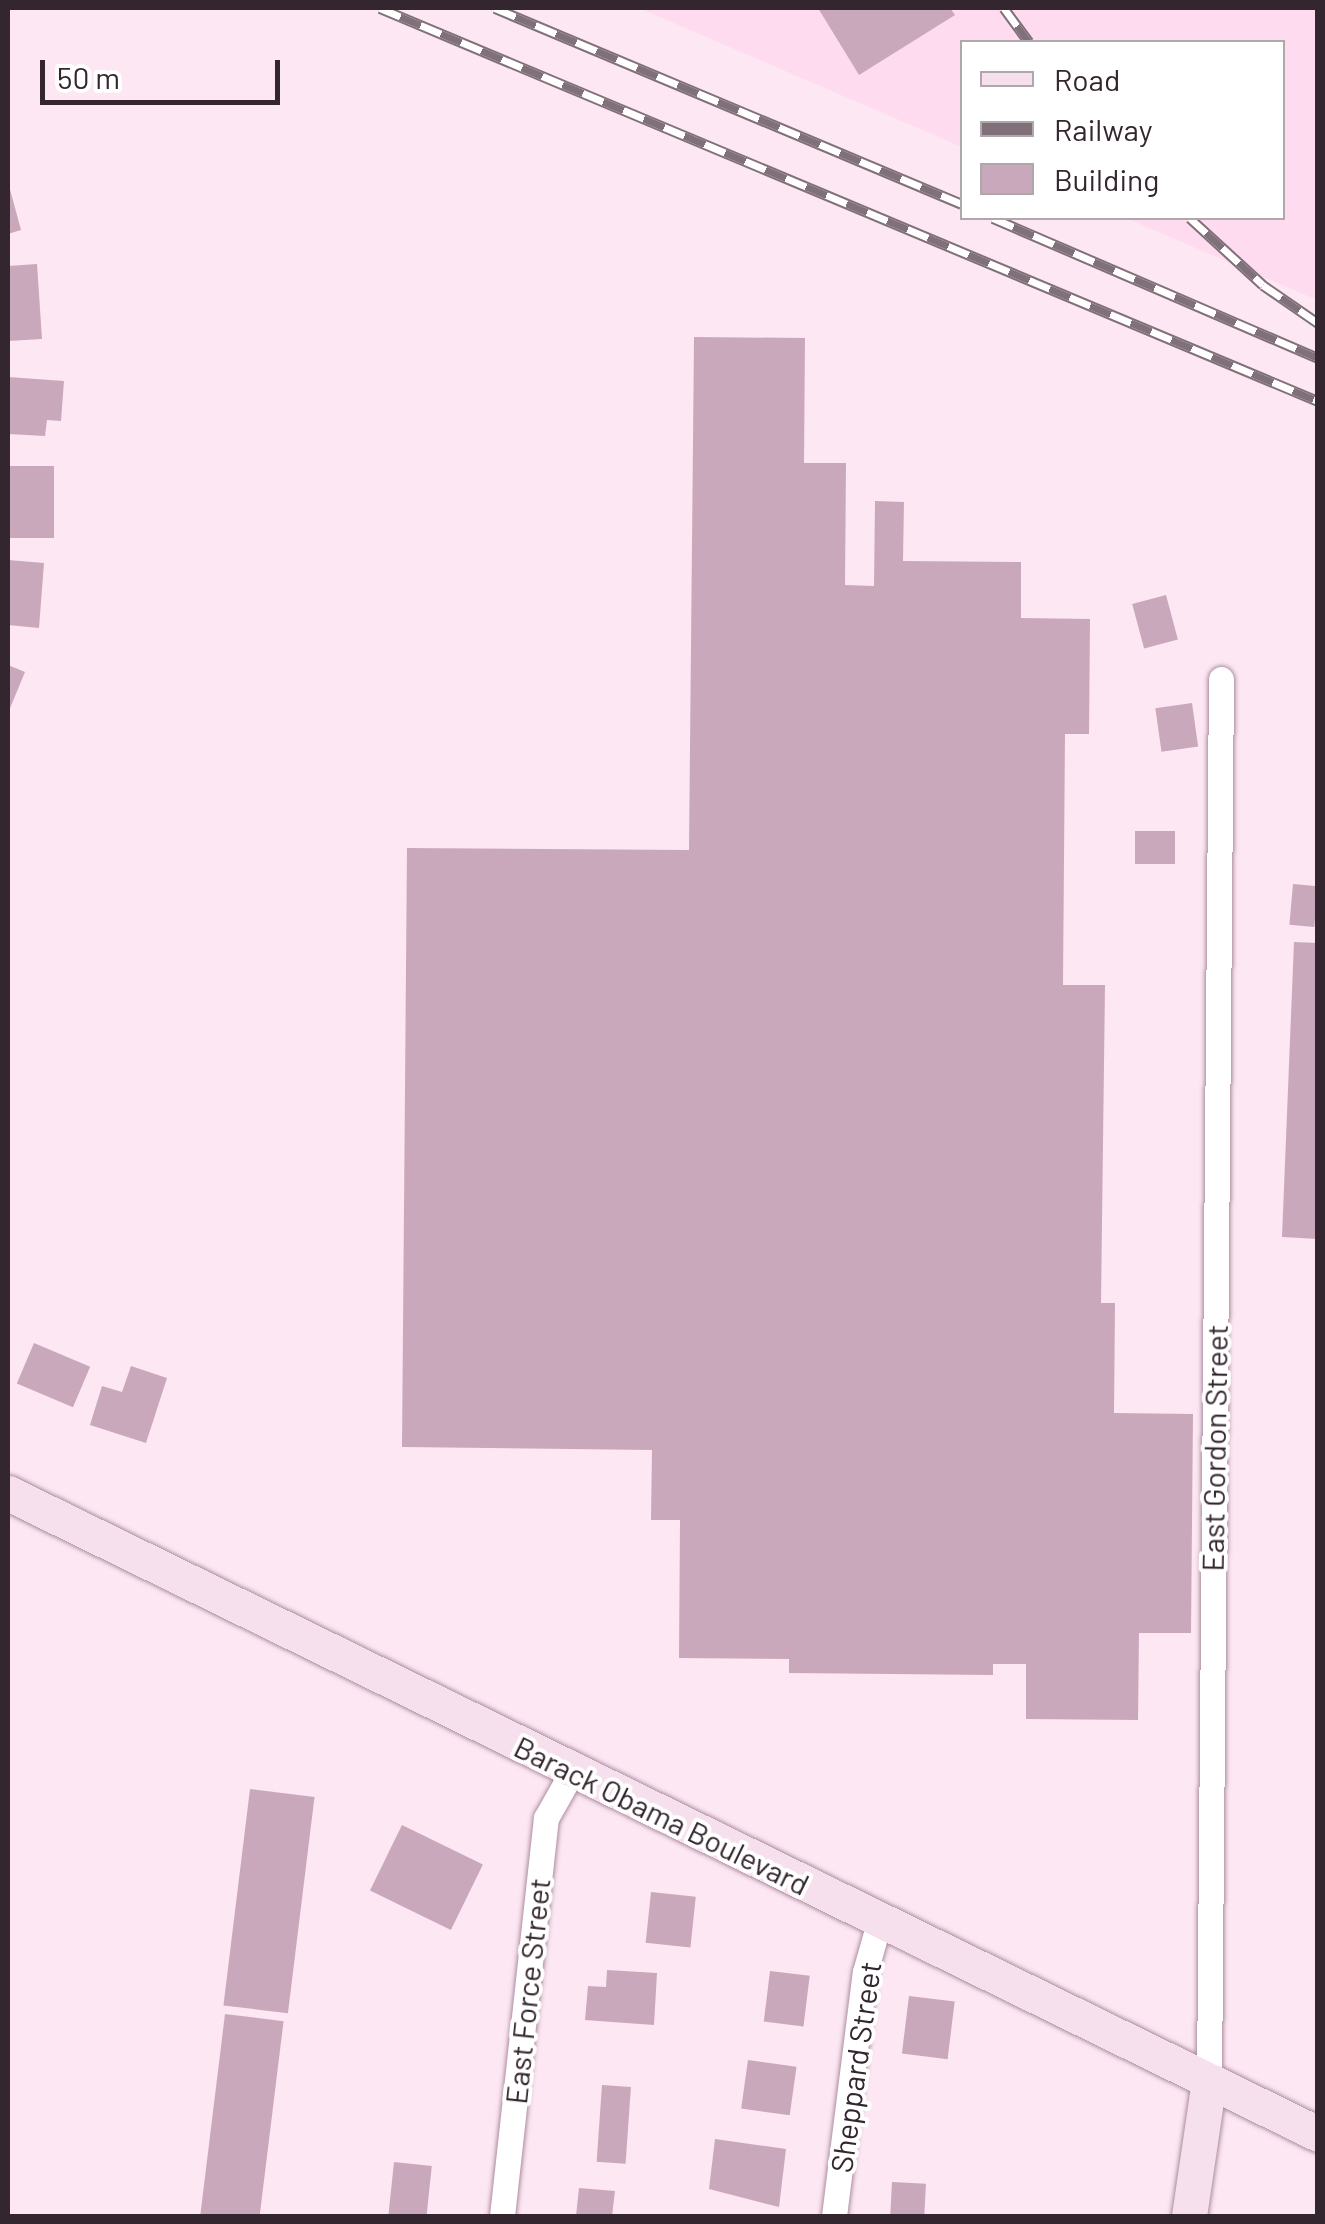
<!DOCTYPE html>
<html>
<head>
<meta charset="utf-8">
<style>
  body { margin:0 }
  #map { position:relative; width:1325px; height:2224px; overflow:hidden; background:#fce7f3; font-family:Barlow,sans-serif }
  div>[style] { position:absolute }
  .built>* { inset:0; background:#fedbee }
  .building>* { inset:0; background:#caa8bb; transform-origin:0 0 }
  .roads { filter:drop-shadow(0 0 2px #ad8d9f) drop-shadow(0 0 2px #ad8d9f) }
  .street>* { height:25px; margin:-12.5px; padding:0 12.5px; transform-origin:12.5px; border-radius:12.5px; background:#fff }
  .secondary>* { height:35px; margin:-17.5px; padding:0 17.5px; transform-origin:17.5px; border-radius:17.5px; background:#f7e0ee }
  .rail>* { height:11px; margin-top:-5.5px; transform-origin:0; background:repeating-linear-gradient(90deg,#fff 0 22px,#807079 0 44px); box-sizing:border-box; border-block:2px solid #807079 }
  span { translate:-50% -50%; white-space:nowrap; text-align:center; line-height:1.15; -webkit-text-stroke:8px #fff; paint-order:stroke }
  .street-label { font-size:30px; color:#34262e }
  .frame { position:absolute; inset:0; border:10px solid #34262e; pointer-events:none }
  .legend { position:absolute; left:960px; top:40px; width:325px; height:180px; box-sizing:border-box; background:#fff; border:2px solid #aea8ab; margin:0; padding:12px 18px; list-style:none; font-size:30px; color:#34262e }
  .legend li { display:flex; align-items:center; gap:20px; height:50px }
  .legend b { width:50px; border:2px solid #aea8ab }
  .scale { position:absolute; left:40px; top:60px; width:240px; height:45px; box-sizing:border-box; border:5px solid #34262e; border-top:0; padding-left:12px; font-size:30px; line-height:35px; white-space:nowrap; color:#34262e; -webkit-text-stroke:8px #fff; paint-order:stroke }
</style>
</head>
<body>
<div id="map">
  <div class="built">
    <i style="clip-path:polygon(639px 8px,1317px 8px,1317px 300px,1126px 218px,1282px 218px,1282px 42px,962px 42px,962px 147px)"></i>
  </div>
  <div class="building">
    <i style="clip-path:polygon(818px 8px,950px 8px,955px 15px,859px 75px)"></i>
    <i style="clip-path:polygon(8px 182px,21px 230px,8px 234px)"></i>
    <i style="clip-path:polygon(37px 264px,42px 339px,8px 341px,8px 266px)"></i>
    <i style="clip-path:polygon(694px 337px,805px 338px,804px 463px,846px 463px,845px 585px,874px 586px,875px 501px,904px 502px,903px 561px,1021px 562px,1021px 618px,1090px 619px,1089px 734px,1065px 734px,1063px 985px,1105px 985px,1101px 1303px,1115px 1303px,1114px 1413px,1193px 1414px,1191px 1633px,1139px 1633px,1138px 1720px,1026px 1719px,1026px 1664px,993px 1664px,993px 1675px,789px 1673px,789px 1659px,679px 1658px,680px 1520px,651px 1520px,652px 1450px,402px 1447px,407px 848px,689px 850px)"></i>
    <i style="clip-path:polygon(8px 377px,64px 381px,61px 421px,47px 420px,45px 436px,8px 434px)"></i>
    <i style="left:8px;top:466px;width:46px;height:72px"></i>
    <i style="clip-path:polygon(8px 560px,44px 563px,39px 628px,8px 625px)"></i>
    <i style="left:1166px;top:595px;width:46px;height:35px;rotate:75deg"></i>
    <i style="clip-path:polygon(8px 665px,25px 672px,8px 713px)"></i>
    <i style="left:1192px;top:703px;width:44px;height:37px;rotate:82deg"></i>
    <i style="left:1135px;top:831px;width:40px;height:33px"></i>
    <i style="left:1293px;top:884px;width:25px;height:41px;rotate:5deg"></i>
    <i style="clip-path:polygon(1294px 942px,1318px 943px,1318px 1239px,1282px 1237px)"></i>
    <i style="left:34px;top:1343px;width:61px;height:44px;rotate:23deg"></i>
    <i style="clip-path:polygon(131px 1366px,167px 1378px,146px 1443px,90px 1425px,102px 1386px,122px 1392px)"></i>
    <i style="left:250px;top:1789px;width:65px;height:218px;rotate:7deg"></i>
    <i style="left:402px;top:1825px;width:90px;height:73px;rotate:26deg"></i>
    <i style="left:651px;top:1892px;width:45px;height:51px;rotate:6deg"></i>
    <i style="clip-path:polygon(607px 1970px,657px 1973px,654px 2025px,585px 2020px,588px 1986px,606px 1987px)"></i>
    <i style="left:770px;top:1971px;width:40px;height:51px;rotate:7deg"></i>
    <i style="left:909px;top:1996px;width:46px;height:58px;rotate:7deg"></i>
    <i style="left:225px;top:2014px;width:59px;height:204px;rotate:7deg"></i>
    <i style="left:748px;top:2060px;width:49px;height:49px;rotate:8deg"></i>
    <i style="left:602px;top:2085px;width:29px;height:77px;rotate:4deg"></i>
    <i style="clip-path:polygon(715px 2139px,786px 2149px,779px 2207px,709px 2189px)"></i>
    <i style="left:394px;top:2162px;width:38px;height:54px;rotate:6deg"></i>
    <i style="left:892px;top:2182px;width:34px;height:34px;rotate:3deg"></i>
    <i style="clip-path:polygon(579px 2188px,615px 2191px,612px 2216px,576px 2216px)"></i>
  </div>
  <div class="roads">
    <div class="street">
      <i style="left:1209px;top:2081px;width:1402px;rotate:-89.51deg"></i>
      <i style="left:502px;top:2216px;width:400px;rotate:-83.7deg"></i>
      <i style="left:546px;top:1818px;width:53px;rotate:-60.5deg"></i>
      <i style="left:834px;top:2216px;width:246px;rotate:-82.8deg"></i>
      <i style="left:865px;top:1972px;width:55px;rotate:-74.2deg"></i>
    </div>
    <div class="secondary">
      <i style="left:8px;top:1493px;width:1458px;rotate:26.07deg"></i>
      <i style="left:1189px;top:2216px;width:136px;rotate:-81.6deg"></i>
    </div>
  </div>
  <div class="rail">
    <i style="left:380px;top:8px;width:1017px;rotate:22.73deg"></i>
    <i style="left:495px;top:8px;width:506px;rotate:22.77deg"></i>
    <i style="left:1004px;top:8px;width:42px;rotate:53.7deg"></i>
    <i style="left:993px;top:218px;width:354px;rotate:23.3deg"></i>
    <i style="left:1190px;top:218px;width:99px;rotate:42.5deg"></i>
    <i style="left:1263px;top:285px;width:67px;rotate:34.6deg"></i>
  </div>
  <div class="street-label">
    <span style="left:1214px;top:1448px;rotate:-89deg">East Gordon Street</span>
    <span style="left:662px;top:1815px;rotate:26deg">Barack Obama Boulevard</span>
    <span style="left:527px;top:1991px;rotate:-84deg">East Force Street</span>
    <span style="left:855px;top:2067px;rotate:-82deg">Sheppard Street</span>
  </div>
  <div class="frame"></div>
  <ul class="legend">
  <li><b style="height:12px;background:#f7e0ee"></b>Road</li>
  <li><b style="height:12px;background:#807079"></b>Railway</li>
  <li><b style="height:28px;background:#caa8bb"></b>Building</li>
  </ul>
  <div class="scale">50 m</div>
</div>
</body>
</html>
